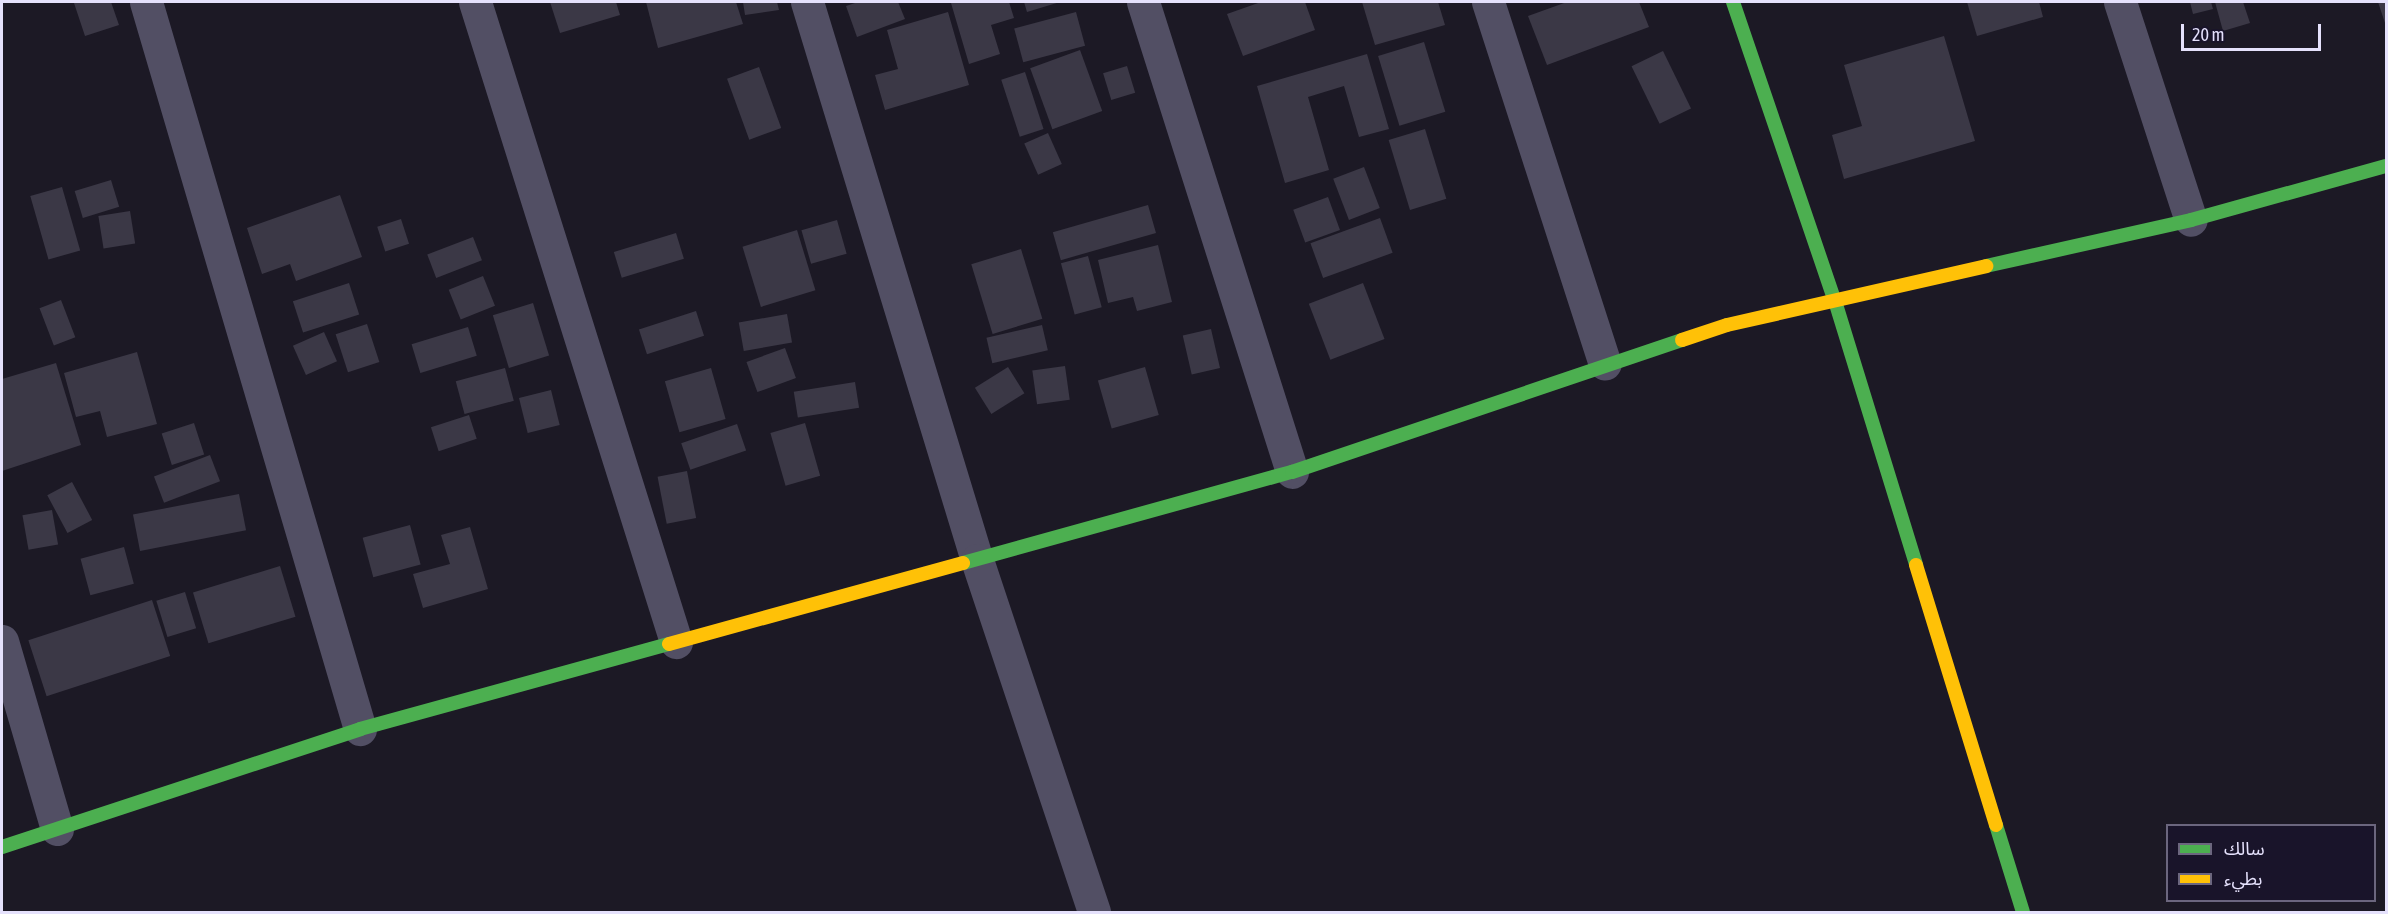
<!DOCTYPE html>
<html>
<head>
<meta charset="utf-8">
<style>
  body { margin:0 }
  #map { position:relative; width:2388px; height:914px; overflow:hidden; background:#1c1925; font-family:"Asap Condensed","Noto Sans Arabic",sans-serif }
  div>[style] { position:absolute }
  .building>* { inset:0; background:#3b3846; transform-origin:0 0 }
  .street>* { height:33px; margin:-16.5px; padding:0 16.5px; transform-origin:16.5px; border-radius:16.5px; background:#524f64 }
  .fast>* { height:14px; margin:-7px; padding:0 7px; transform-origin:7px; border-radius:7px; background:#4caf50 }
  .slow>* { height:14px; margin:-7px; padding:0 7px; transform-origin:7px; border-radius:7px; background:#ffc107 }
  span { translate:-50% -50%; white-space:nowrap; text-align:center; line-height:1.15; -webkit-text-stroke:4.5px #19142a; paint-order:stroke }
  .frame { position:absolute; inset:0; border:3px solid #e5e1fc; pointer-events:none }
  .legend { position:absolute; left:2166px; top:824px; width:210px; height:78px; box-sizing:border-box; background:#19142a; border:2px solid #6b667e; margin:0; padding:8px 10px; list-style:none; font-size:18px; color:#e5e1fc }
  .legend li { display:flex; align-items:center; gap:12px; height:30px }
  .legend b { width:30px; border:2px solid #6b667e }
  .scale { position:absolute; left:2181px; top:24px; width:140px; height:27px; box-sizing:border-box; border:3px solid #e5e1fc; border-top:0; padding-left:8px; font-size:18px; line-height:21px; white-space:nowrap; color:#e5e1fc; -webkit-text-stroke:4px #19142a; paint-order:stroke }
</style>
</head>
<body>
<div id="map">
  <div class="building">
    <i style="clip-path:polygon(111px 2px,119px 25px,85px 36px,74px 3px)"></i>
    <i style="clip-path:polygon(550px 2px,616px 2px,620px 15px,560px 33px)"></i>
    <i style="clip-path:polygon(646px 2px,736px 2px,743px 24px,658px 48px)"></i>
    <i style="clip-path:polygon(743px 2px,777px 2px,779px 10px,745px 15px)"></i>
    <i style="clip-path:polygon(858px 2px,898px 2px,905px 19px,857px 37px,846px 6px)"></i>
    <i style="clip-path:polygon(1009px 2px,1014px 18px,991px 25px,1000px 54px,969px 64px,951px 3px)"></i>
    <i style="clip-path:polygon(1024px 2px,1060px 2px,1027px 12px)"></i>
    <i style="clip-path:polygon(1261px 2px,1305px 2px,1315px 30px,1243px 56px,1227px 14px)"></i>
    <i style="clip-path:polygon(1362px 2px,1438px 2px,1445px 25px,1375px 45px)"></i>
    <i style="clip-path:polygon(1567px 2px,1639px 2px,1649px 27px,1547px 65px,1528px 16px)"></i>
    <i style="clip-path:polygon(1967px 2px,2039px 2px,2043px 17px,1977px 36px)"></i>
    <i style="clip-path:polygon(2190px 2px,2211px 2px,2213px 9px,2193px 14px)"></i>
    <i style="clip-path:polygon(2215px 2px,2243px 2px,2250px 23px,2223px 31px)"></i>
    <i style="clip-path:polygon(2378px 2px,2386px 2px,2386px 26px)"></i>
    <i style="clip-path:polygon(948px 12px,969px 85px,885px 110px,875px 75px,898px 69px,887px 30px)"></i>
    <i style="left:1076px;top:12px;width:35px;height:64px;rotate:75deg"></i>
    <i style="clip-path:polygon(1944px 36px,1975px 141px,1844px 179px,1832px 135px,1862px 126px,1844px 65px)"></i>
    <i style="left:1424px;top:42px;width:73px;height:48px;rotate:73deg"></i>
    <i style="left:1080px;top:50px;width:65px;height:53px;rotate:70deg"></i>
    <i style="left:1663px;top:51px;width:64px;height:35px;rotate:64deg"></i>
    <i style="clip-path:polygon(1367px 54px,1389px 129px,1359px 137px,1344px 86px,1308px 97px,1329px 170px,1285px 183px,1257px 86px)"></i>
    <i style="left:1127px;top:66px;width:28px;height:25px;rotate:73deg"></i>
    <i style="left:759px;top:67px;width:65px;height:34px;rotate:70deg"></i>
    <i style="left:1025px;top:72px;width:60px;height:25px;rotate:72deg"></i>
    <i style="left:1425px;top:129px;width:73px;height:38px;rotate:73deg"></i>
    <i style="left:1048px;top:133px;width:34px;height:26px;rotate:66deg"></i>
    <i style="left:1364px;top:167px;width:44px;height:33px;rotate:69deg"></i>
    <i style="left:111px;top:180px;width:28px;height:38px;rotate:73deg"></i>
    <i style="left:62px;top:187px;width:66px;height:33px;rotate:74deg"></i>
    <i style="clip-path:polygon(340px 195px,362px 257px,296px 281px,290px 264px,262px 274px,247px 228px)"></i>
    <i style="left:1328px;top:197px;width:35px;height:37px;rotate:70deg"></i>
    <i style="left:1148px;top:205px;width:29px;height:99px;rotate:74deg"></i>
    <i style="left:130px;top:211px;width:33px;height:32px;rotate:81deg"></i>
    <i style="left:1380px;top:218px;width:37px;height:74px;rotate:70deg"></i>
    <i style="left:401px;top:219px;width:26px;height:25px;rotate:72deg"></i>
    <i style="left:837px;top:220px;width:35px;height:37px;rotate:74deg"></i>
    <i style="left:797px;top:230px;width:63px;height:57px;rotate:73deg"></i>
    <i style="left:676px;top:233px;width:27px;height:65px;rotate:73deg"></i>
    <i style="left:473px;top:237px;width:25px;height:49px;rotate:69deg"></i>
    <i style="clip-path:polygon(1158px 245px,1172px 302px,1137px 311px,1133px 297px,1108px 303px,1098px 260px)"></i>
    <i style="left:1021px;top:249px;width:73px;height:52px;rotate:73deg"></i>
    <i style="left:1088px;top:256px;width:53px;height:28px;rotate:75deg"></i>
    <i style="left:483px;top:276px;width:32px;height:37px;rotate:68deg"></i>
    <i style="left:349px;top:283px;width:33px;height:59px;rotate:72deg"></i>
    <i style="left:1363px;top:283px;width:60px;height:58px;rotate:69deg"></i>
    <i style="left:61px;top:300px;width:40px;height:23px;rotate:69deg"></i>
    <i style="left:533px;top:303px;width:55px;height:42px;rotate:73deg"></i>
    <i style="left:696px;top:311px;width:26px;height:60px;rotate:72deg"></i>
    <i style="left:787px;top:314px;width:29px;height:49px;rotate:80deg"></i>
    <i style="left:367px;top:324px;width:40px;height:33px;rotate:72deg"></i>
    <i style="left:1042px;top:325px;width:26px;height:57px;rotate:77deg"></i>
    <i style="left:468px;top:327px;width:30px;height:59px;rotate:73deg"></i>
    <i style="left:1211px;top:329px;width:40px;height:29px;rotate:77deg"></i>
    <i style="left:324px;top:332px;width:32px;height:34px;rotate:66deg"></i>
    <i style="left:785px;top:348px;width:32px;height:41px;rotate:70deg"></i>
    <i style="clip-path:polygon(137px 352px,157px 424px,107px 437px,100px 411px,76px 417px,64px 373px)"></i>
    <i style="clip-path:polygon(56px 363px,81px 445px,2px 471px,2px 379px)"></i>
    <i style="left:1065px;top:366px;width:34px;height:33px;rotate:82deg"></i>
    <i style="left:1008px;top:367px;width:31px;height:39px;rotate:58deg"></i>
    <i style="left:1145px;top:367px;width:50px;height:49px;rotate:74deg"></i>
    <i style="left:505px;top:368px;width:34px;height:51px;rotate:75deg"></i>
    <i style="left:711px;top:368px;width:53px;height:48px;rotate:74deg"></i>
    <i style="left:855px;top:382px;width:26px;height:62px;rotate:81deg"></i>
    <i style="left:551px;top:390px;width:36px;height:33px;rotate:76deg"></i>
    <i style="left:469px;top:415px;width:25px;height:40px;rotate:72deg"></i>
    <i style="left:194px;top:423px;width:33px;height:34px;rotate:72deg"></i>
    <i style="left:805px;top:423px;width:55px;height:36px;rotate:74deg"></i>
    <i style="left:737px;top:424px;width:28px;height:59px;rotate:71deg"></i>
    <i style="left:210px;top:455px;width:28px;height:60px;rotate:69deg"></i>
    <i style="left:687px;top:471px;width:48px;height:30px;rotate:79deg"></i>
    <i style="left:72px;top:482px;width:43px;height:28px;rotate:62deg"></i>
    <i style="left:239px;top:494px;width:37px;height:108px;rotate:79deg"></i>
    <i style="left:52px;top:510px;width:35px;height:30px;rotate:80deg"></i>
    <i style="left:410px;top:525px;width:41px;height:49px;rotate:75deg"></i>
    <i style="clip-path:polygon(470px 527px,488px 589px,423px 608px,413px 574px,450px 564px,441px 535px)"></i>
    <i style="left:124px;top:547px;width:38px;height:45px;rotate:75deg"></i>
    <i style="left:280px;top:566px;width:53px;height:91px;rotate:73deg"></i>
    <i style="left:185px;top:592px;width:38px;height:30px;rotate:73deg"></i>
    <i style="left:152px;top:600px;width:59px;height:130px;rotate:72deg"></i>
  </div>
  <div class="street">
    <i style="left:146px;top:2px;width:758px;rotate:73.6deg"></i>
    <i style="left:475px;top:2px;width:671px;rotate:72.56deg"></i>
    <i style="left:807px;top:2px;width:583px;rotate:73.06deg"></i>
    <i style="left:977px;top:560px;width:371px;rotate:71.6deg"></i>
    <i style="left:1143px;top:2px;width:493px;rotate:72.4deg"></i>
    <i style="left:1488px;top:2px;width:380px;rotate:72.1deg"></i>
    <i style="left:2120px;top:2px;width:229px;rotate:72deg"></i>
    <i style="left:2px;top:641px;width:196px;rotate:73.7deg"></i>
  </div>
  <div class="fast">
    <i style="left:1733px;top:2px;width:316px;rotate:71.2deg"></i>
    <i style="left:1835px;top:301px;width:276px;rotate:72.9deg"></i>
    <i style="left:1986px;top:266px;width:210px;rotate:-12.6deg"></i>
    <i style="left:2191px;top:220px;width:202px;rotate:-15.5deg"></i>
    <i style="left:963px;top:563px;width:341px;rotate:-15.5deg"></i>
    <i style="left:1292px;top:472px;width:412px;rotate:-18.7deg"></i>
    <i style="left:1996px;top:825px;width:91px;rotate:72.8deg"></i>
    <i style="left:2px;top:847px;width:377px;rotate:-18.2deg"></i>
    <i style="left:360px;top:729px;width:320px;rotate:-15.4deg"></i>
  </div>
  <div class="slow">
    <i style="left:1682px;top:340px;width:47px;rotate:-18.4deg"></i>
    <i style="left:1727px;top:325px;width:266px;rotate:-12.8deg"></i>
    <i style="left:1916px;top:565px;width:272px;rotate:72.9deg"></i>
    <i style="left:669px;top:644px;width:305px;rotate:-15.4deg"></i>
  </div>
  <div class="frame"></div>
  <ul class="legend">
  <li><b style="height:8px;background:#4caf50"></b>سالك</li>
  <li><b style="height:8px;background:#ffc107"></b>بطيء</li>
  </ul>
  <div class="scale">20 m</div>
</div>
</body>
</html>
